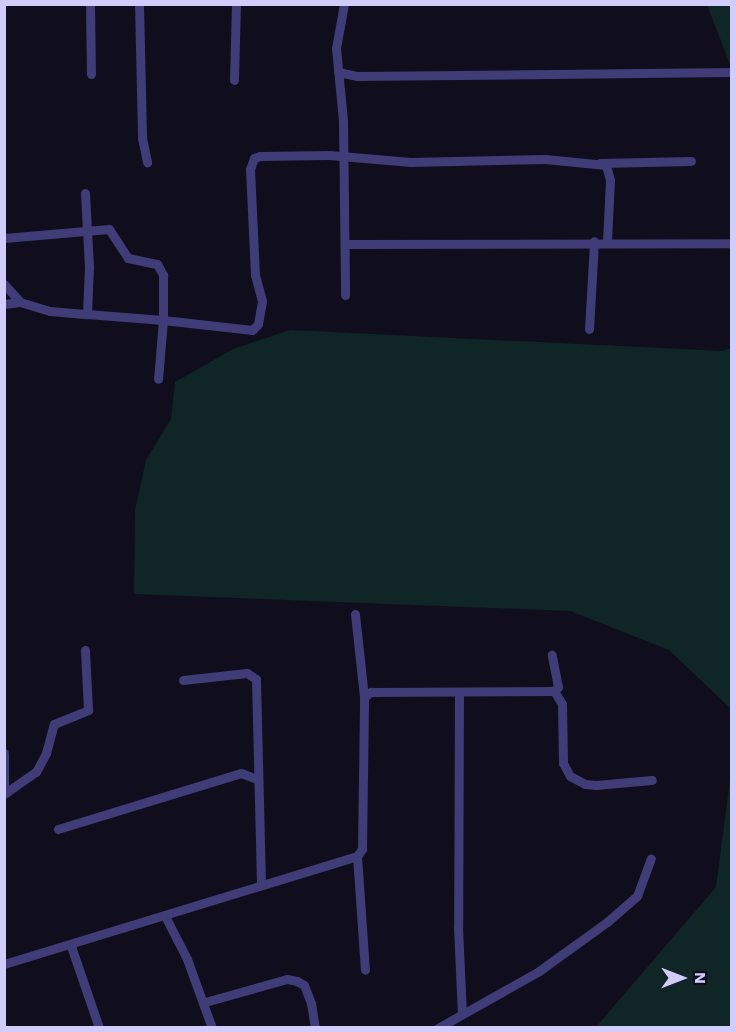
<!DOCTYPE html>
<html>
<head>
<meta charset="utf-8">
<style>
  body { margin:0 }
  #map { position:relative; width:736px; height:1032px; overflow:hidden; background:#100d1c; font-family:"Work Sans",sans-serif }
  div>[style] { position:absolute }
  .green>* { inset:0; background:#102525 }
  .minor>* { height:9px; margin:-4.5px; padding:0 4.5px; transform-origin:4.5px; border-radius:4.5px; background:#3f3c77 }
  span { translate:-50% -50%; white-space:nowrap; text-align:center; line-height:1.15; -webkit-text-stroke:4.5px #100d1c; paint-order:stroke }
  .frame { position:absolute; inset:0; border:6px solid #d2ccfb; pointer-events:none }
  .north { position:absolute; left:652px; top:948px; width:60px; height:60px; -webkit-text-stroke:4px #100d1c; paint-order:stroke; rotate:90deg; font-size:16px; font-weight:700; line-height:24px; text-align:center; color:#d2ccfb }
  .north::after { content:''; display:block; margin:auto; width:21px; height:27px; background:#d2ccfb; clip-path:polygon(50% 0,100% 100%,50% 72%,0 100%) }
</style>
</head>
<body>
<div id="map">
  <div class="green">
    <i style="clip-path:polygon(707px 5px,731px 5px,731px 67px)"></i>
    <i style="clip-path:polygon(290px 330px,722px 351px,731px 348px,731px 709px,669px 650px,570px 611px,134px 594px,135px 510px,146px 460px,171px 419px,175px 382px,233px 349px)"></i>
    <i style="clip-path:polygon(731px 772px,731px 1027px,596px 1027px,716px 887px)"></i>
  </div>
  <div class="minor">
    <i style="left:90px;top:4px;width:70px;rotate:89.2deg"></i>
    <i style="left:139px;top:4px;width:134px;rotate:88.7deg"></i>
    <i style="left:142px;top:138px;width:25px;rotate:78deg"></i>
    <i style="left:344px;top:4px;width:45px;rotate:100.3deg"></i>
    <i style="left:336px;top:48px;width:73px;rotate:84.5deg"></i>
    <i style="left:343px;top:121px;width:174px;rotate:89.3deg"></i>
    <i style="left:338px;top:72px;width:19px;rotate:12deg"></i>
    <i style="left:357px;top:76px;width:375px;rotate:-0.6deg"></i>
    <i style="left:234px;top:80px;width:76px;rotate:-88.5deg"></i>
    <i style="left:600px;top:163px;width:91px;rotate:-1.3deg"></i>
    <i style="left:4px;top:238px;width:105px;rotate:-4.9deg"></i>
    <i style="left:109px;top:229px;width:35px;rotate:57deg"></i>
    <i style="left:128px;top:258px;width:30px;rotate:12deg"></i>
    <i style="left:157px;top:264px;width:13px;rotate:61deg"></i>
    <i style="left:163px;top:275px;width:45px;rotate:90deg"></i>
    <i style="left:163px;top:320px;width:90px;rotate:6.4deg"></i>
    <i style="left:252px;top:330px;width:8px;rotate:-45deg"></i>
    <i style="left:258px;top:324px;width:23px;rotate:-80deg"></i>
    <i style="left:262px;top:301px;width:27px;rotate:-105deg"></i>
    <i style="left:255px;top:275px;width:106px;rotate:-92.7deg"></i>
    <i style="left:250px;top:169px;width:12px;rotate:-70deg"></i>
    <i style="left:254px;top:158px;width:6px;rotate:-18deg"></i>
    <i style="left:260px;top:156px;width:69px;rotate:-0.8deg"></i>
    <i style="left:329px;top:155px;width:82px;rotate:4.9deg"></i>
    <i style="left:411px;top:162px;width:134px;rotate:-1.3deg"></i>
    <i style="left:545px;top:159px;width:61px;rotate:5.6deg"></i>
    <i style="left:606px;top:165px;width:16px;rotate:75deg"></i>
    <i style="left:610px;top:180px;width:61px;rotate:92.8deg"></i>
    <i style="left:345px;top:244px;width:387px;rotate:-0.1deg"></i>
    <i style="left:4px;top:284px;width:24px;rotate:48deg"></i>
    <i style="left:20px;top:302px;width:31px;rotate:17deg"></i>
    <i style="left:50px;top:311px;width:37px;rotate:5deg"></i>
    <i style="left:87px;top:314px;width:47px;rotate:-87.6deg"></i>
    <i style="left:89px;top:267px;width:74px;rotate:-93.1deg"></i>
    <i style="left:4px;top:304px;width:16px;rotate:-7deg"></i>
    <i style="left:87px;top:314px;width:76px;rotate:4.5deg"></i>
    <i style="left:163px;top:320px;width:59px;rotate:94.8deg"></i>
    <i style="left:589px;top:329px;width:88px;rotate:-86.7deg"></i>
    <i style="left:355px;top:614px;width:83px;rotate:83.8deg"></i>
    <i style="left:183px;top:680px;width:64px;rotate:-6.2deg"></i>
    <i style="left:247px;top:673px;width:11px;rotate:34deg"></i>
    <i style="left:256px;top:679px;width:205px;rotate:88.6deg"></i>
    <i style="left:554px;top:691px;width:15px;rotate:58deg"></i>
    <i style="left:562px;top:704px;width:59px;rotate:89deg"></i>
    <i style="left:563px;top:763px;width:15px;rotate:62deg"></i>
    <i style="left:570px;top:776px;width:17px;rotate:28deg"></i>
    <i style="left:585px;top:784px;width:11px;rotate:5deg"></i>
    <i style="left:596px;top:785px;width:56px;rotate:-5.1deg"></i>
    <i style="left:459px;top:693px;width:234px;rotate:90.2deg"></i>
    <i style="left:458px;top:927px;width:87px;rotate:87.4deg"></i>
    <i style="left:4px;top:753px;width:40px;rotate:90deg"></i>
    <i style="left:4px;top:794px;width:39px;rotate:-35deg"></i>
    <i style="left:36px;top:772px;width:21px;rotate:-62deg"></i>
    <i style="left:46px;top:753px;width:30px;rotate:-75deg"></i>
    <i style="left:54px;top:724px;width:37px;rotate:-22deg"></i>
    <i style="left:88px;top:710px;width:60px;rotate:-92.9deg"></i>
    <i style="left:58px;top:829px;width:191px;rotate:-17deg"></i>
    <i style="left:241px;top:773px;width:17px;rotate:21deg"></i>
    <i style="left:357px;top:856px;width:114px;rotate:86deg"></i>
    <i style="left:165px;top:916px;width:48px;rotate:62.9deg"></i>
    <i style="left:187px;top:959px;width:73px;rotate:70.1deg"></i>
    <i style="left:71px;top:946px;width:87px;rotate:71.1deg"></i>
    <i style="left:4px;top:964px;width:369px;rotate:-17deg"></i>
    <i style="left:357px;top:856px;width:9px;rotate:-54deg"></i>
    <i style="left:362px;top:849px;width:152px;rotate:-89.2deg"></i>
    <i style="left:364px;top:697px;width:9px;rotate:-36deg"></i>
    <i style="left:371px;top:692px;width:183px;rotate:-0.3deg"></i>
    <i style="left:554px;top:691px;width:6px;rotate:-45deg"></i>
    <i style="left:558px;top:687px;width:33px;rotate:-101deg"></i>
    <i style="left:205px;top:1002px;width:85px;rotate:-15.7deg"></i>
    <i style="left:287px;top:979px;width:10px;rotate:11deg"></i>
    <i style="left:297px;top:981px;width:8px;rotate:30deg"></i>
    <i style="left:304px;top:985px;width:19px;rotate:69deg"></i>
    <i style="left:311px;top:1003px;width:25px;rotate:81deg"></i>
    <i style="left:438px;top:1028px;width:116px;rotate:-29.4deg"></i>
    <i style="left:539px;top:971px;width:84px;rotate:-35.8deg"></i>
    <i style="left:607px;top:922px;width:40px;rotate:-41deg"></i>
    <i style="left:637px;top:896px;width:40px;rotate:-69.8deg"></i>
  </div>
  <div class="frame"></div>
  <div class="north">N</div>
</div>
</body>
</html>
